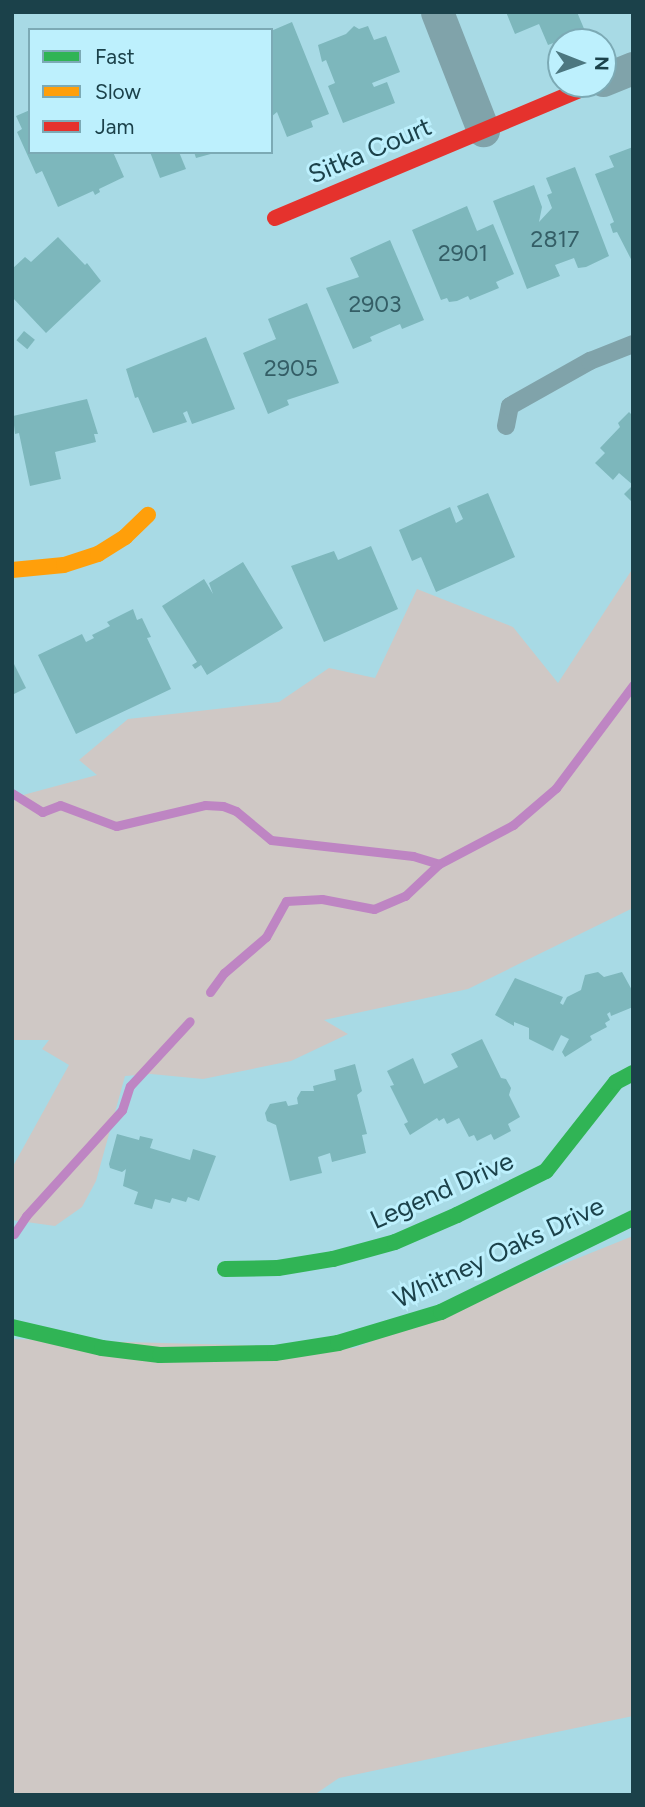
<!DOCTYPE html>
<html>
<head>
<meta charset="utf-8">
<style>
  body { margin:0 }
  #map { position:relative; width:645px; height:1807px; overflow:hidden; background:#a8dae5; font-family:Figtree,sans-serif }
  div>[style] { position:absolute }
  .green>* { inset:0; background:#cfc8c5 }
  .stream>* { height:9px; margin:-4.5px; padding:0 4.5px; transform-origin:4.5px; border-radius:4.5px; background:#be85c3 }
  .building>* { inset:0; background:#7db7bc; transform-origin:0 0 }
  .lane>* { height:18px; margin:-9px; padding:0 9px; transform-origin:9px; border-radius:9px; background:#80a3aa }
  .street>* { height:33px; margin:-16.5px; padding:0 16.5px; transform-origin:16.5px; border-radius:16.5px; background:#80a3aa }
  .fast>* { height:16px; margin:-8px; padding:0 8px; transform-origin:8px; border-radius:8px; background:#30b455 }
  .slow>* { height:16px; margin:-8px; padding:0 8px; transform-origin:8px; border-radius:8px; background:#ff9f0a }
  .jam>* { height:16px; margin:-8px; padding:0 8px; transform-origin:8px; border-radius:8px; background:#e5322d }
  span { translate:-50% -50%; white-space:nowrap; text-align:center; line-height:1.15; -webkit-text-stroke:6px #bdf0fd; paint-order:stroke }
  .number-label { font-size:23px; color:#345e66 }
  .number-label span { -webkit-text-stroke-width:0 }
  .street-label { font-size:26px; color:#1b414a }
  .frame { position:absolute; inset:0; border:14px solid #1b414a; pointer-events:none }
  .legend { position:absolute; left:28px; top:28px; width:245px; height:126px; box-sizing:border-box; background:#bdf0fd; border:2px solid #7caab5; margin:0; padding:9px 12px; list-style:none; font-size:21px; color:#1b414a }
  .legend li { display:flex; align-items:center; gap:14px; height:35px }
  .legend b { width:35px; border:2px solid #7caab5 }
  .north { position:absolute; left:547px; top:28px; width:70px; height:70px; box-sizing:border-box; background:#bdf0fd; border:2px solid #7caab5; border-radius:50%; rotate:91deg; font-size:19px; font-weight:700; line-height:28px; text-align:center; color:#1b414a }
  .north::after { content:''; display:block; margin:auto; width:24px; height:32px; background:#4c7780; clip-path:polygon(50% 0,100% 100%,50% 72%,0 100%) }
</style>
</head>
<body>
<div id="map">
  <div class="green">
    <i style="clip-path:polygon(633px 568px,633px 908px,468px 989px,324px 1020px,348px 1034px,291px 1061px,203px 1079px,151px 1074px,125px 1076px,96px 1181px,82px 1207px,55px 1226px,12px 1220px,12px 1168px,69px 1065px,42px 1049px,49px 1040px,12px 1040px,12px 802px,23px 795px,97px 775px,79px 760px,128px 719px,279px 702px,329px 668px,375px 678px,417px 589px,513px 627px,558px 683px)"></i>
    <i style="clip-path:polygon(633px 1236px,633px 1716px,339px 1778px,314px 1795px,12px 1795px,12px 1339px,354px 1348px)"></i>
  </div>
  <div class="stream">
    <i style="left:12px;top:793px;width:36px;rotate:32deg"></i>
    <i style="left:42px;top:812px;width:19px;rotate:-21deg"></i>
    <i style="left:60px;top:805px;width:60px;rotate:20.6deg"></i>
    <i style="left:116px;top:826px;width:91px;rotate:-13.3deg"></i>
    <i style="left:205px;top:805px;width:18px;rotate:3deg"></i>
    <i style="left:223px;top:806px;width:14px;rotate:21deg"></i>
    <i style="left:236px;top:811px;width:45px;rotate:39.6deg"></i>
    <i style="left:271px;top:840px;width:143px;rotate:6.4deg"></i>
    <i style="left:413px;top:856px;width:27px;rotate:17deg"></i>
    <i style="left:439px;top:864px;width:84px;rotate:-27.8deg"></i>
    <i style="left:513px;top:825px;width:57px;rotate:-40.7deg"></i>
    <i style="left:556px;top:788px;width:129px;rotate:-53.2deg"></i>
    <i style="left:210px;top:992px;width:24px;rotate:-54deg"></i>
    <i style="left:224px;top:973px;width:55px;rotate:-40.6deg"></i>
    <i style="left:266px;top:937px;width:41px;rotate:-60.9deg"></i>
    <i style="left:286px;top:901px;width:36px;rotate:-3deg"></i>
    <i style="left:322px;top:899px;width:53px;rotate:10.9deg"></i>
    <i style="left:374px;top:909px;width:34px;rotate:-23deg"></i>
    <i style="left:405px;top:896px;width:47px;rotate:-43.3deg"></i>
    <i style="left:14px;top:1234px;width:22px;rotate:-56deg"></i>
    <i style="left:26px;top:1216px;width:143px;rotate:-47.8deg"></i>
    <i style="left:122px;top:1110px;width:25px;rotate:-72deg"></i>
    <i style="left:130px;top:1086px;width:88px;rotate:-47.3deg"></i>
  </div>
  <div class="building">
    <i style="clip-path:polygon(506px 12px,577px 12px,585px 31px,548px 45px,539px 24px,515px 34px)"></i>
    <i style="clip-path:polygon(292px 22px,329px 114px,311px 121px,313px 127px,287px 137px,277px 112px,271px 117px,271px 31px)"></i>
    <i style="clip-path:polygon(354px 26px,359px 29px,368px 26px,374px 40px,386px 36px,400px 72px,372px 83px,374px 87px,387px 82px,395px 103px,343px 123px,328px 86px,335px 83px,326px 60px,322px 62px,318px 45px,346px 34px)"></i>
    <i style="clip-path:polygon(30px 110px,30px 152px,113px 152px,124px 177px,99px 189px,100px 192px,95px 195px,93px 191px,58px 207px,42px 171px,36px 174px,17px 132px,22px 129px,16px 116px)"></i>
    <i style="clip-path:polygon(633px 147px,633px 263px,617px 232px,613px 233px,610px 224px,614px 222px,595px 174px,614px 167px,609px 156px)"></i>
    <i style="clip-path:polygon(150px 152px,179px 152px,186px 169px,160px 178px)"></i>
    <i style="clip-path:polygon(194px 152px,218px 152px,196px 158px)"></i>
    <i style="clip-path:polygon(575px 167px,609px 256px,586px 267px,578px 268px,574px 258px,555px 265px,560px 276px,527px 289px,493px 201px,534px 185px,542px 207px,539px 222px,552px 208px,547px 195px,552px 193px,546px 178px)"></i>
    <i style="clip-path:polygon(467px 206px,477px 231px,493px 224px,514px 274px,496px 282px,499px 288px,470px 300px,468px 296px,457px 301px,449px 302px,447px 298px,441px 300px,412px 230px)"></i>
    <i style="clip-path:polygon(58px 237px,85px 265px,87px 263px,101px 281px,46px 333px,12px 297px,12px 269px,25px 257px,31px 262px)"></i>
    <i style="clip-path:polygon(390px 240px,424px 320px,402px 329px,400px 324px,370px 337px,372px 341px,353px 349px,326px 288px,359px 277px,350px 258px)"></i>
    <i style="clip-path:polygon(307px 303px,339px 383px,287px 400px,289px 405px,268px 414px,243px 353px,276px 339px,268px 319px)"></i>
    <i style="left:24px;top:331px;width:14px;height:12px;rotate:39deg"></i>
    <i style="clip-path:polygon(206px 337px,235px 409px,192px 424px,187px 411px,183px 413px,187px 422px,153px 433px,138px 397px,135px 398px,126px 369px)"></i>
    <i style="clip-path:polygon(87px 399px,98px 434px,94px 434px,96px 442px,55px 452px,61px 479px,30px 486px,19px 433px,15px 434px,13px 416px)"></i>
    <i style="clip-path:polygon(629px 412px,633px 416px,633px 503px,624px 494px,633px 485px,619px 473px,613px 480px,595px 463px,605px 453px,600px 448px,620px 427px,618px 423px)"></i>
    <i style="clip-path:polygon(488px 493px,515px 557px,436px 592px,421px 557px,412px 561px,399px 530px,450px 507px,456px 523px,463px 519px,457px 506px)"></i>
    <i style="clip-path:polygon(371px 546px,398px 609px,324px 642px,291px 566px,334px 551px,338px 560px)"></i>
    <i style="clip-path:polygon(243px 562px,283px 628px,207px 675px,201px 665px,195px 669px,192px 665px,197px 662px,162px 606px,204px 579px,213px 594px,209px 583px)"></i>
    <i style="clip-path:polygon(133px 609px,137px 620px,142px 618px,151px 637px,147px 638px,171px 689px,76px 734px,38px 655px,82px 634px,86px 642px,94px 638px,92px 635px,110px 626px,107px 622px)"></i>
    <i style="clip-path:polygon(12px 660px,26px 688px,12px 695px)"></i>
    <i style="clip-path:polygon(598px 972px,604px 977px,622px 972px,633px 992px,633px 1007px,611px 1016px,610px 1012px,607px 1014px,610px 1020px,605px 1023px,607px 1027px,590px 1036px,592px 1040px,565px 1057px,562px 1052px,569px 1039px,561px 1035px,553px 1051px,529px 1039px,529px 1028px,514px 1022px,514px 1026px,495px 1015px,515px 978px,563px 997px,560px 1003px,563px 1005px,567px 997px,581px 990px,585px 975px)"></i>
    <i style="clip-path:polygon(482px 1039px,501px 1078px,506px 1079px,511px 1088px,509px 1095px,520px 1117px,508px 1124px,511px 1131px,494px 1140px,491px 1134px,477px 1141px,474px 1135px,469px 1137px,459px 1118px,447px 1124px,444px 1118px,439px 1121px,437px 1118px,410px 1135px,404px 1124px,408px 1122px,390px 1086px,394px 1085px,387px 1071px,413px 1058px,424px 1084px,458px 1067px,451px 1054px)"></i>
    <i style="clip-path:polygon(355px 1064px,362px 1091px,357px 1095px,367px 1134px,362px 1135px,366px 1153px,332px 1162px,330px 1153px,318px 1157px,322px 1173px,290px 1181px,276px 1125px,267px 1121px,265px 1113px,270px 1104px,286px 1101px,288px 1106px,298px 1104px,297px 1098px,301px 1091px,314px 1091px,313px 1086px,336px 1080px,334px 1070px)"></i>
    <i style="clip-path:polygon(117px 1134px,139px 1140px,140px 1136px,153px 1139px,150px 1148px,190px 1160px,193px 1149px,216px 1156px,199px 1201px,188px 1197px,186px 1202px,172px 1198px,170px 1203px,155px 1199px,152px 1209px,134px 1204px,138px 1192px,123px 1186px,126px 1169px,122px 1172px,110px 1168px,109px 1164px)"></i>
  </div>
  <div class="lane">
    <i style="left:506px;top:426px;width:20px;rotate:-79deg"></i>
    <i style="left:510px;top:406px;width:92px;rotate:-29.4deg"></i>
    <i style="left:590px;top:361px;width:46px;rotate:-21.6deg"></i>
  </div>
  <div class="street">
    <i style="left:437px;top:12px;width:127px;rotate:68.7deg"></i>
    <i style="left:603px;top:80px;width:32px;rotate:-22deg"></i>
  </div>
  <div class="fast">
    <i style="left:225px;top:1269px;width:53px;rotate:-1.1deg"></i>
    <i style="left:278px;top:1268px;width:56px;rotate:-9.3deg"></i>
    <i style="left:333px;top:1259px;width:64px;rotate:-15.3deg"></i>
    <i style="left:395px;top:1242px;width:68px;rotate:-23.5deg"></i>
    <i style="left:457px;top:1215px;width:99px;rotate:-26.3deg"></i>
    <i style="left:546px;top:1171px;width:113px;rotate:-51.8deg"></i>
    <i style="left:616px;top:1082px;width:19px;rotate:-28deg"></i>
    <i style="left:12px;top:1327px;width:92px;rotate:13.1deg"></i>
    <i style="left:102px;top:1348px;width:58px;rotate:6.9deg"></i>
    <i style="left:160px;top:1355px;width:115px;rotate:-1deg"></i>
    <i style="left:275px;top:1353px;width:64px;rotate:-9deg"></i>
    <i style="left:338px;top:1343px;width:108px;rotate:-16.8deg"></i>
    <i style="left:441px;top:1312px;width:214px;rotate:-26.1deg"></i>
  </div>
  <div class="slow">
    <i style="left:12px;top:570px;width:52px;rotate:-5.5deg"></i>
    <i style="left:64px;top:565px;width:36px;rotate:-18deg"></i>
    <i style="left:98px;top:554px;width:32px;rotate:-32deg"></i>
    <i style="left:125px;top:537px;width:32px;rotate:-44deg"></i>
  </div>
  <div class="jam">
    <i style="left:275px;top:218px;width:345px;rotate:-22.8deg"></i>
  </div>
  <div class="number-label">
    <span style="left:555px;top:239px">2817</span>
    <span style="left:463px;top:253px">2901</span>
    <span style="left:375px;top:304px">2903</span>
    <span style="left:291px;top:368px">2905</span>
  </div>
  <div class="street-label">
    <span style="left:370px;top:151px;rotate:-23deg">Sitka Court</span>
    <span style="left:442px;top:1191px;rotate:-24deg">Legend Drive</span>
    <span style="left:499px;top:1253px;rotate:-25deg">Whitney Oaks Drive</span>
  </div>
  <div class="frame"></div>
  <ul class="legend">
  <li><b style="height:9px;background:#30b455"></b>Fast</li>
  <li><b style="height:9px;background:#ff9f0a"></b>Slow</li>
  <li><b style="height:9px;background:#e5322d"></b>Jam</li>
  </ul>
  <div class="north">N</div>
</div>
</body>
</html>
